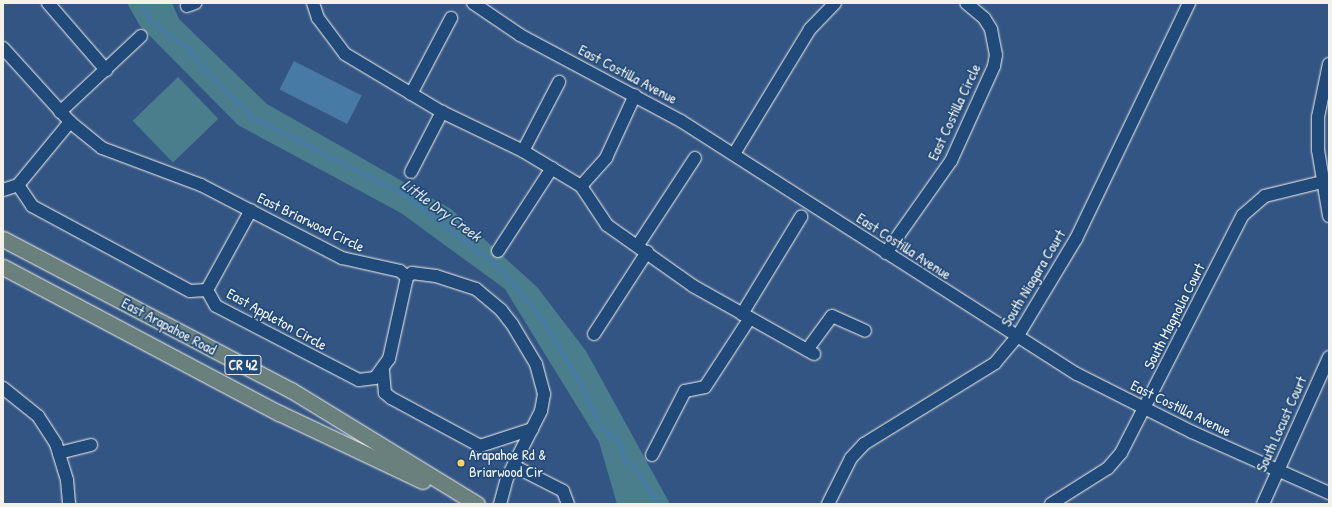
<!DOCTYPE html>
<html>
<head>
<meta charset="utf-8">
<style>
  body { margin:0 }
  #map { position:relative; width:1332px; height:507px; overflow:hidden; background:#335584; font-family:"Patrick Hand",sans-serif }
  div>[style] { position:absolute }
  .green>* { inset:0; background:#4a7e8c; transform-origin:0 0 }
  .water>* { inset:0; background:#477aa4; transform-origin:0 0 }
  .stream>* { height:3.5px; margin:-1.75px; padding:0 1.75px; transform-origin:1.75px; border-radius:1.75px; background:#477aa4 }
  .roads { filter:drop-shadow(0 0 1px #f4f1e8) drop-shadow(0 0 1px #f4f1e8) }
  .minor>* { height:12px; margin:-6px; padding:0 6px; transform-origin:6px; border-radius:6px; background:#1f4a7a }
  .major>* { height:15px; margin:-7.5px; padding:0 7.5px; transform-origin:7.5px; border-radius:7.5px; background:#6a807d }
  .dots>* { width:11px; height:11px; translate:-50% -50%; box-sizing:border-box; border:2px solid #1f4a7a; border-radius:50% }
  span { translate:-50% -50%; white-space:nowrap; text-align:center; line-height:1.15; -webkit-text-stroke:3.5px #1f4a7a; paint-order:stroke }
  .shield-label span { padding:1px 3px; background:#1f4a7a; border:1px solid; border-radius:3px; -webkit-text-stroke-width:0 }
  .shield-label { font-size:14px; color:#f4f1e8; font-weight:700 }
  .street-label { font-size:15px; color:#f4f1e8 }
  .poi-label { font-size:15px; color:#f4f1e8 }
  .left { translate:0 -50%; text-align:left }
  .water-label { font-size:16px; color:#dadfde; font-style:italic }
  .frame { position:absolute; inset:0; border:4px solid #f4f1e8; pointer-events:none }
</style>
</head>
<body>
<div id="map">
  <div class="green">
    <i style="clip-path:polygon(127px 3px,172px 3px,179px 19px,267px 104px,451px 209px,537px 287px,586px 351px,670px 504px,617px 504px,599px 442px,505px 289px,401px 213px,238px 125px,140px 26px)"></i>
    <i style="left:178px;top:77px;width:58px;height:63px;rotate:46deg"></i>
  </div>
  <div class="water">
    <i style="left:294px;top:61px;width:76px;height:32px;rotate:27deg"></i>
  </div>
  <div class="stream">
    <i style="left:141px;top:3px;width:22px;rotate:60deg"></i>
    <i style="left:152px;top:22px;width:47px;rotate:35.4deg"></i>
    <i style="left:190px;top:49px;width:29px;rotate:54deg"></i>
    <i style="left:207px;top:72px;width:66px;rotate:44.4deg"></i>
    <i style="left:254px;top:118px;width:166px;rotate:26.9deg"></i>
    <i style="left:402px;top:193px;width:122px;rotate:37.3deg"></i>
    <i style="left:499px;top:267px;width:63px;rotate:49.5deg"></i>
    <i style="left:540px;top:315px;width:84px;rotate:59.2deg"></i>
    <i style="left:583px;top:387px;width:44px;rotate:65.8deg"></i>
    <i style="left:601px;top:427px;width:26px;rotate:39deg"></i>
    <i style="left:621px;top:443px;width:16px;rotate:76deg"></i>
    <i style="left:625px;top:459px;width:11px;rotate:38deg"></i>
    <i style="left:634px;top:466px;width:45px;rotate:57.7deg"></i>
  </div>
  <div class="roads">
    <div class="minor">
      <i style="left:48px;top:3px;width:89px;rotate:49.1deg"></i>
      <i style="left:313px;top:3px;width:16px;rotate:72deg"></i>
      <i style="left:318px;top:18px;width:45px;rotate:53.1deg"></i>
      <i style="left:345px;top:54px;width:113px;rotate:30.9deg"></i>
      <i style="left:442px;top:112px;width:90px;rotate:25.7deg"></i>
      <i style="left:523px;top:151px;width:68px;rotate:31.1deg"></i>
      <i style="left:581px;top:186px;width:47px;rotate:56.3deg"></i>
      <i style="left:607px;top:225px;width:105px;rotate:35.3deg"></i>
      <i style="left:693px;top:286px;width:139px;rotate:29.3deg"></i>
      <i style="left:473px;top:3px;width:57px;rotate:34.2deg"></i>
      <i style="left:520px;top:35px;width:183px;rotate:28.1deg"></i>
      <i style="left:681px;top:121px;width:470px;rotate:32.6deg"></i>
      <i style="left:1077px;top:374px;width:129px;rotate:26.8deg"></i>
      <i style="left:1192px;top:432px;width:150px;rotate:24deg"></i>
      <i style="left:187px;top:6px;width:9px;rotate:-21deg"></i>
      <i style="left:3px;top:48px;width:100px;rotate:47.8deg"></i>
      <i style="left:70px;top:122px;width:41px;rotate:39.1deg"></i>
      <i style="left:102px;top:148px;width:106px;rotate:20.5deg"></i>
      <i style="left:201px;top:185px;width:159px;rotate:27.4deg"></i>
      <i style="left:342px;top:258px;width:59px;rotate:12.6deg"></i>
      <i style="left:400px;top:271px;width:9px;rotate:41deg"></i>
      <i style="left:1329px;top:64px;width:54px;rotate:101.7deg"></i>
      <i style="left:1318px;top:117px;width:33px;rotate:90deg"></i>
      <i style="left:1318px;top:150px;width:67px;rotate:80.5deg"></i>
      <i style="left:411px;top:94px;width:86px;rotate:-62.2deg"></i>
      <i style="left:60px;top:112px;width:111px;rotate:-43.2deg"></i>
      <i style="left:523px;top:151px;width:78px;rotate:-62.4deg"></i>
      <i style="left:734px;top:154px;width:146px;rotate:-58.7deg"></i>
      <i style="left:810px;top:29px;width:36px;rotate:-46deg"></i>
      <i style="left:411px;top:172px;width:68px;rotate:-62.7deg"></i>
      <i style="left:18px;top:185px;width:25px;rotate:56deg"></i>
      <i style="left:32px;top:206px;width:179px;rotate:28.3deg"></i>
      <i style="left:190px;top:291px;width:17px;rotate:-3deg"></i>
      <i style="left:581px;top:186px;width:38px;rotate:-48deg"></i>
      <i style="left:606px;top:158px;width:69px;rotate:-65.3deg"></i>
      <i style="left:3px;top:190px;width:16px;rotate:-18deg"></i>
      <i style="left:18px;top:185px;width:82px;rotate:-50.5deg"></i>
      <i style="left:638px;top:245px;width:104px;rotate:-56.8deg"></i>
      <i style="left:498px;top:251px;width:99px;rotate:-57deg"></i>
      <i style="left:886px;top:253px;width:113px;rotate:-54.8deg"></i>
      <i style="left:951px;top:161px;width:104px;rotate:-65.6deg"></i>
      <i style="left:994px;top:66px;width:11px;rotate:-80deg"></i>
      <i style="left:996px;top:55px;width:26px;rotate:-101deg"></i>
      <i style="left:991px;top:29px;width:13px;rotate:-122deg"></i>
      <i style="left:984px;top:18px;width:23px;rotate:-140deg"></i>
      <i style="left:207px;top:290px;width:18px;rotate:61deg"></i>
      <i style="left:216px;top:306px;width:161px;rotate:27.4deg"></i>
      <i style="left:359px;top:380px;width:16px;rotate:-7deg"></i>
      <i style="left:375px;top:378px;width:24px;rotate:-54deg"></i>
      <i style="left:389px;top:359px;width:84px;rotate:-77.6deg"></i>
      <i style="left:407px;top:277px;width:6px;rotate:-39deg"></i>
      <i style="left:412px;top:273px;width:24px;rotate:7deg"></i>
      <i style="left:436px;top:276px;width:42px;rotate:18deg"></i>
      <i style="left:476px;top:289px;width:33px;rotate:40deg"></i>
      <i style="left:501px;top:310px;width:18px;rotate:52deg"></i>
      <i style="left:512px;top:324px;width:47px;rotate:59deg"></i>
      <i style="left:536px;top:364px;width:31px;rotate:75deg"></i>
      <i style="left:544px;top:394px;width:17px;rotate:100deg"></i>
      <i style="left:541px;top:411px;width:75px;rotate:116.9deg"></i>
      <i style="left:507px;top:478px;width:27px;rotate:105deg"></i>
      <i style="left:207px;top:290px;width:91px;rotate:-61.2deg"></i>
      <i style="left:742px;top:314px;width:114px;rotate:-58.7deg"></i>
      <i style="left:594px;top:334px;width:98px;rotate:-57.1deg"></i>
      <i style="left:807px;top:350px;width:42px;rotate:-53.7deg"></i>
      <i style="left:832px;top:316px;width:36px;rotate:24deg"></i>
      <i style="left:383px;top:371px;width:22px;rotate:85deg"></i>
      <i style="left:385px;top:393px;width:8px;rotate:40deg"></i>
      <i style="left:391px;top:398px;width:101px;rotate:28.3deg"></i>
      <i style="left:480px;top:446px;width:55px;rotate:-18.1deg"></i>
      <i style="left:3px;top:388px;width:45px;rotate:38.7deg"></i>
      <i style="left:38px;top:416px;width:33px;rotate:57deg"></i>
      <i style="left:56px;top:444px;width:38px;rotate:73deg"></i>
      <i style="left:67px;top:480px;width:24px;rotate:85deg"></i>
      <i style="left:59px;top:453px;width:33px;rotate:-14deg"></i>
      <i style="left:652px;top:455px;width:72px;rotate:-62.7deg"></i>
      <i style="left:685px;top:391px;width:20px;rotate:-11deg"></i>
      <i style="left:705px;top:387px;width:82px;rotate:-56.9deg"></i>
      <i style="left:514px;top:466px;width:55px;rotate:27deg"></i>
      <i style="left:563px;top:491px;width:14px;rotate:69deg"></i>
      <i style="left:828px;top:504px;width:51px;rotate:-63.4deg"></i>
      <i style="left:851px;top:458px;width:19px;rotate:-47deg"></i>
      <i style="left:864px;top:444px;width:154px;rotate:-31.7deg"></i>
      <i style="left:995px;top:363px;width:34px;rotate:-50deg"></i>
      <i style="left:1017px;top:337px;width:114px;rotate:-59deg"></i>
      <i style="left:1076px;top:239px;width:262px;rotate:-64.4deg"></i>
      <i style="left:1051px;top:504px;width:67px;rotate:-32.3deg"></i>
      <i style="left:1108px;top:468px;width:20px;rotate:-49deg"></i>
      <i style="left:1121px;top:453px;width:267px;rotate:-62.9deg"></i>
      <i style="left:1243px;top:215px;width:29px;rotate:-41deg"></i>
      <i style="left:1265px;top:196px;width:59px;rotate:-13.8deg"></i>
      <i style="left:1263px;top:504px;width:161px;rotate:-65.8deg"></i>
    </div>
    <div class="major">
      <i style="left:3px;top:239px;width:325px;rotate:27.7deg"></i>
      <i style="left:291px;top:390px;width:218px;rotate:31.5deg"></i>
      <i style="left:3px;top:267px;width:312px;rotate:27.9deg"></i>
      <i style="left:279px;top:413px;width:159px;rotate:25.3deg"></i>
    </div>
  </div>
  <div class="dots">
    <i style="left:461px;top:463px;background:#ffd166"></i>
  </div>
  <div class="shield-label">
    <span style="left:243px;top:365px">CR 42</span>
  </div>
  <div class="street-label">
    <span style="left:628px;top:74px;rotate:28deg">East Costilla Avenue</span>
    <span style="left:954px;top:112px;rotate:-65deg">East Costilla Circle</span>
    <span style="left:311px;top:222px;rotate:26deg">East Briarwood Circle</span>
    <span style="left:904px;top:246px;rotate:33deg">East Costilla Avenue</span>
    <span style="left:1033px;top:278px;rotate:-59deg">South Niagara Court</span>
    <span style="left:1174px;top:316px;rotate:-63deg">South Magnolia Court</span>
    <span style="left:277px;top:319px;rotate:29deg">East Appleton Circle</span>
    <span style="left:169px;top:326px;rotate:28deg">East Arapahoe Road</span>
    <span style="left:1181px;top:408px;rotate:26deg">East Costilla Avenue</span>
    <span style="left:1281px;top:424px;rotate:-66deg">South Locust Court</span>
  </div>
  <div class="poi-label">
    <span class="left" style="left:469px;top:463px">Arapahoe Rd &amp;<br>Briarwood Cir</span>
  </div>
  <div class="water-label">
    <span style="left:442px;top:210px;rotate:36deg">Little Dry Creek</span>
  </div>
  <div class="frame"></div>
</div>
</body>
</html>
